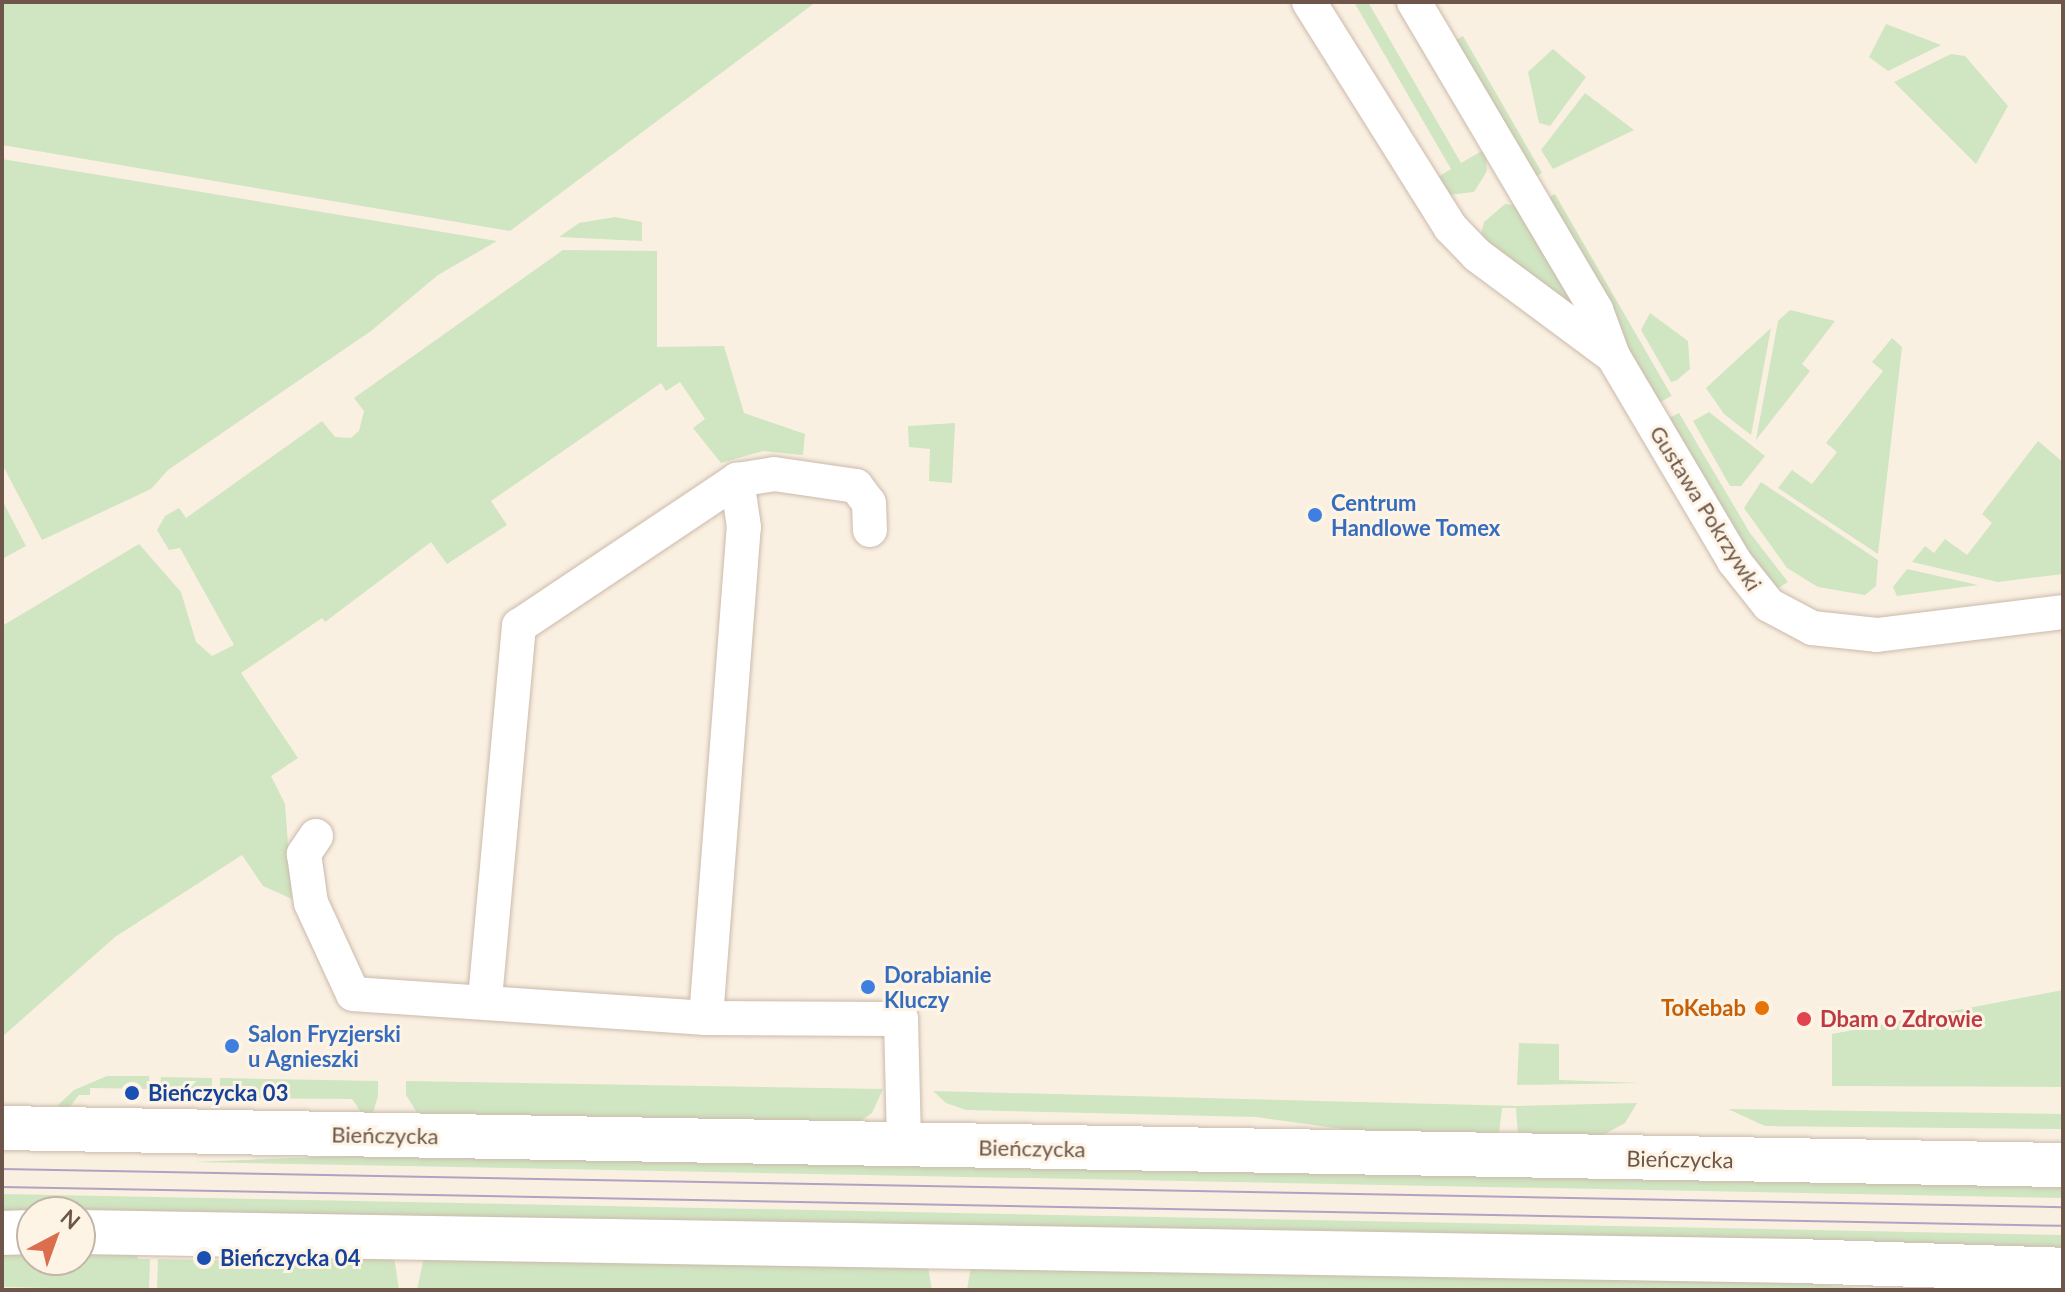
<!DOCTYPE html>
<html>
<head>
<meta charset="utf-8">
<style>
  body { margin:0 }
  #map { position:relative; width:2065px; height:1292px; overflow:hidden; background:#faf0e1; font-family:Lato,sans-serif }
  div>[style] { position:absolute }
  .green>* { inset:0; background:#d0e5c1; transform-origin:0 0 }
  .roads { filter:drop-shadow(0 0 2px #cbbaac) drop-shadow(0 0 2px #cbbaac) }
  .street>* { height:34px; margin:-17px; padding:0 17px; transform-origin:17px; border-radius:17px; background:#fff }
  .secondary>* { height:44px; margin:-22px; padding:0 22px; transform-origin:22px; border-radius:22px; background:#fff }
  .tram>* { height:2px; margin:-1px; padding:0 1px; transform-origin:1px; border-radius:1px; background:#b2a1c1 }
  .dots>* { width:22px; height:22px; translate:-50% -50%; box-sizing:border-box; border:4px solid #fdf4e6; border-radius:50% }
  span { translate:-50% -50%; white-space:nowrap; text-align:center; line-height:1.15; -webkit-text-stroke:6px #fdf4e6; paint-order:stroke }
  .shop-label { font-size:22px; color:#366cbe; font-weight:700 }
  .left { translate:0 -50%; text-align:left }
  .street-label { font-size:22px; color:#6e574a }
  .food-label { font-size:22px; color:#c56008; font-weight:700 }
  .right { translate:-100% -50%; text-align:right }
  .health-label { font-size:22px; color:#be3a42; font-weight:700 }
  .transit-label { font-size:22px; color:#164399; font-weight:700 }
  .frame { position:absolute; inset:0; border:4px solid #6e574a; pointer-events:none }
  .north { position:absolute; left:16px; top:1196px; width:80px; height:80px; box-sizing:border-box; background:#fdf4e6; border:2px solid #c4b5a8; border-radius:50%; rotate:41deg; font-size:22px; font-weight:700; line-height:32px; text-align:center; color:#6e574a }
  .north::after { content:''; display:block; margin:auto; width:28px; height:36px; background:#da6e4f; clip-path:polygon(50% 0,100% 100%,50% 72%,0 100%) }
</style>
</head>
<body>
<div id="map">
  <div class="green">
    <i style="clip-path:polygon(2px 2px,816px 2px,510px 231px,2px 145px)"></i>
    <i style="clip-path:polygon(1354px 2px,1368px 2px,1461px 163px,1482px 151px,1486px 156px,1487px 171px,1474px 192px,1448px 195px,1430px 182px,1451px 169px)"></i>
    <i style="clip-path:polygon(1886px 24px,1941px 45px,1888px 71px,1869px 57px)"></i>
    <i style="left:1463px;top:36px;width:158px;height:12px;rotate:60deg"></i>
    <i style="clip-path:polygon(1553px 49px,1586px 77px,1550px 126px,1539px 123px,1528px 72px)"></i>
    <i style="clip-path:polygon(1951px 54px,1965px 56px,2008px 106px,1976px 164px,1894px 82px)"></i>
    <i style="clip-path:polygon(1585px 93px,1634px 130px,1553px 169px,1541px 150px)"></i>
    <i style="clip-path:polygon(2px 159px,497px 241px,438px 275px,371px 331px,168px 470px,151px 489px,42px 540px,2px 464px)"></i>
    <i style="left:1555px;top:194px;width:233px;height:14px;rotate:60deg"></i>
    <i style="clip-path:polygon(1505px 204px,1520px 206px,1587px 318px,1480px 239px,1484px 222px)"></i>
    <i style="clip-path:polygon(615px 217px,642px 222px,642px 241px,559px 237px,579px 223px)"></i>
    <i style="clip-path:polygon(563px 250px,657px 251px,657px 347px,724px 346px,744px 413px,805px 434px,803px 455px,763px 451px,721px 463px,693px 428px,705px 419px,680px 382px,666px 391px,661px 383px,491px 501px,507px 525px,447px 564px,431px 542px,325px 622px,322px 618px,241px 673px,298px 758px,271px 776px,285px 804px,292px 899px,263px 886px,242px 855px,115px 937px,2px 1037px,2px 626px,139px 544px,181px 592px,196px 642px,212px 656px,234px 645px,180px 548px,169px 550px,157px 530px,165px 516px,179px 508px,186px 518px,322px 421px,335px 437px,351px 438px,359px 431px,364px 411px,354px 398px)"></i>
    <i style="clip-path:polygon(1790px 310px,1835px 321px,1802px 364px,1810px 371px,1756px 440px,1778px 321px)"></i>
    <i style="clip-path:polygon(1650px 313px,1688px 341px,1690px 369px,1677px 380px,1671px 382px,1641px 330px)"></i>
    <i style="clip-path:polygon(1771px 328px,1751px 435px,1724px 414px,1706px 388px)"></i>
    <i style="clip-path:polygon(1892px 338px,1902px 347px,1878px 554px,1778px 488px,1792px 470px,1812px 484px,1837px 452px,1826px 443px,1883px 371px,1872px 362px)"></i>
    <i style="clip-path:polygon(1709px 412px,1765px 456px,1741px 486px,1730px 486px,1693px 421px)"></i>
    <i style="clip-path:polygon(1679px 413px,1750px 533px,1788px 582px,1777px 589px,1737px 535px,1669px 418px)"></i>
    <i style="clip-path:polygon(955px 423px,952px 483px,929px 481px,930px 449px,909px 447px,908px 426px)"></i>
    <i style="clip-path:polygon(2038px 441px,2063px 462px,2063px 574px,1998px 582px,1912px 562px,1925px 546px,1934px 553px,1945px 539px,1967px 555px,1992px 523px,1982px 514px)"></i>
    <i style="clip-path:polygon(1761px 482px,1878px 560px,1876px 586px,1865px 595px,1818px 587px,1787px 568px,1744px 508px)"></i>
    <i style="clip-path:polygon(2px 500px,26px 546px,2px 559px)"></i>
    <i style="clip-path:polygon(1907px 569px,1978px 585px,1897px 596px,1893px 587px)"></i>
    <i style="clip-path:polygon(2063px 990px,2063px 1087px,1832px 1086px,1832px 1034px)"></i>
    <i style="clip-path:polygon(1519px 1043px,1559px 1044px,1559px 1080px,1641px 1083px,1517px 1085px)"></i>
    <i style="clip-path:polygon(107px 1076px,149px 1076px,150px 1089px,90px 1088px,90px 1095px,79px 1095px,69px 1108px,57px 1106px,74px 1090px)"></i>
    <i style="clip-path:polygon(161px 1077px,212px 1078px,211px 1098px,190px 1097px,189px 1090px,160px 1089px)"></i>
    <i style="clip-path:polygon(220px 1078px,378px 1081px,378px 1096px,373px 1113px,361px 1112px,352px 1099px,220px 1098px)"></i>
    <i style="clip-path:polygon(406px 1081px,883px 1089px,872px 1113px,859px 1122px,418px 1114px,406px 1095px)"></i>
    <i style="clip-path:polygon(933px 1091px,1519px 1106px,1637px 1103px,1625px 1123px,1603px 1135px,1518px 1135px,1516px 1108px,1502px 1108px,1499px 1134px,1357px 1131px,1256px 1117px,966px 1110px,946px 1103px)"></i>
    <i style="clip-path:polygon(1728px 1109px,2063px 1114px,2063px 1129px,1765px 1126px)"></i>
    <i style="clip-path:polygon(394px 1154px,2063px 1183px,2063px 1198px,193px 1162px)"></i>
    <i style="clip-path:polygon(2px 1194px,2063px 1235px,2063px 1247px,169px 1212px,2px 1214px)"></i>
    <i style="clip-path:polygon(80px 1252px,137px 1252px,138px 1259px,150px 1259px,149px 1290px,2px 1287px,2px 1254px,80px 1260px)"></i>
    <i style="clip-path:polygon(260px 1254px,394px 1256px,399px 1290px,157px 1290px,158px 1259px,260px 1261px)"></i>
    <i style="clip-path:polygon(424px 1257px,928px 1267px,932px 1290px,417px 1290px)"></i>
    <i style="clip-path:polygon(971px 1267px,1796px 1282px,1877px 1290px,967px 1290px)"></i>
  </div>
  <div class="roads">
    <div class="street">
      <i style="left:1309px;top:2px;width:266px;rotate:57.9deg"></i>
      <i style="left:1450px;top:227px;width:39px;rotate:46deg"></i>
      <i style="left:1477px;top:255px;width:169px;rotate:36.6deg"></i>
      <i style="left:1414px;top:2px;width:358px;rotate:59.4deg"></i>
      <i style="left:1596px;top:310px;width:49px;rotate:69.7deg"></i>
      <i style="left:1613px;top:356px;width:238px;rotate:59.4deg"></i>
      <i style="left:1734px;top:561px;width:56px;rotate:51.5deg"></i>
      <i style="left:1769px;top:605px;width:49px;rotate:28.1deg"></i>
      <i style="left:1812px;top:628px;width:65px;rotate:6.1deg"></i>
      <i style="left:1877px;top:635px;width:187px;rotate:-7deg"></i>
      <i style="left:316px;top:836px;width:22px;rotate:124deg"></i>
      <i style="left:304px;top:854px;width:49px;rotate:81.9deg"></i>
      <i style="left:311px;top:903px;width:100px;rotate:65.2deg"></i>
      <i style="left:353px;top:994px;width:354px;rotate:3.9deg"></i>
      <i style="left:706px;top:1018px;width:195px;rotate:0.3deg"></i>
      <i style="left:901px;top:1019px;width:127px;rotate:88.6deg"></i>
      <i style="left:485px;top:999px;width:375px;rotate:-84.8deg"></i>
      <i style="left:519px;top:626px;width:262px;rotate:-33.8deg"></i>
      <i style="left:737px;top:480px;width:37px;rotate:-9deg"></i>
      <i style="left:774px;top:474px;width:83px;rotate:8.3deg"></i>
      <i style="left:856px;top:486px;width:21px;rotate:53deg"></i>
      <i style="left:869px;top:503px;width:27px;rotate:88deg"></i>
      <i style="left:706px;top:1018px;width:492px;rotate:-85.6deg"></i>
      <i style="left:744px;top:527px;width:48px;rotate:-98.5deg"></i>
    </div>
    <div class="secondary">
      <i style="left:2px;top:1128px;width:2061px;rotate:1.03deg"></i>
      <i style="left:80px;top:1232px;width:1718px;rotate:0.97deg"></i>
      <i style="left:1798px;top:1261px;width:265px;rotate:1.9deg"></i>
      <i style="left:2px;top:1233px;width:30px;rotate:-2deg"></i>
    </div>
  </div>
  <div class="tram">
    <i style="left:2px;top:1169px;width:2061px;rotate:1.06deg"></i>
    <i style="left:2px;top:1187px;width:2061px;rotate:1.08deg"></i>
  </div>
  <div class="dots">
    <i style="left:1315px;top:515px;background:#3f7fe0"></i>
    <i style="left:868px;top:987px;background:#3f7fe0"></i>
    <i style="left:1762px;top:1008px;background:#e8710a"></i>
    <i style="left:1804px;top:1019px;background:#e0444e"></i>
    <i style="left:232px;top:1046px;background:#3f7fe0"></i>
    <i style="left:132px;top:1093px;background:#1a4fb4"></i>
    <i style="left:204px;top:1258px;background:#1a4fb4"></i>
  </div>
  <div class="shop-label">
    <span class="left" style="left:1331px;top:515px">Centrum<br>Handlowe Tomex</span>
    <span class="left" style="left:884px;top:987px">Dorabianie<br>Kluczy</span>
    <span class="left" style="left:248px;top:1046px">Salon Fryzjerski<br>u Agnieszki</span>
  </div>
  <div class="street-label">
    <span style="left:1706px;top:508px;rotate:58deg">Gustawa Pokrzywki</span>
    <span style="left:385px;top:1135px;rotate:1deg">Bieńczycka</span>
    <span style="left:1032px;top:1148px;rotate:1deg">Bieńczycka</span>
    <span style="left:1680px;top:1159px;rotate:1deg">Bieńczycka</span>
  </div>
  <div class="food-label">
    <span class="right" style="left:1746px;top:1008px">ToKebab</span>
  </div>
  <div class="health-label">
    <span class="left" style="left:1820px;top:1019px">Dbam o Zdrowie</span>
  </div>
  <div class="transit-label">
    <span class="left" style="left:148px;top:1093px">Bieńczycka 03</span>
    <span class="left" style="left:220px;top:1258px">Bieńczycka 04</span>
  </div>
  <div class="frame"></div>
  <div class="north">N</div>
</div>
</body>
</html>
